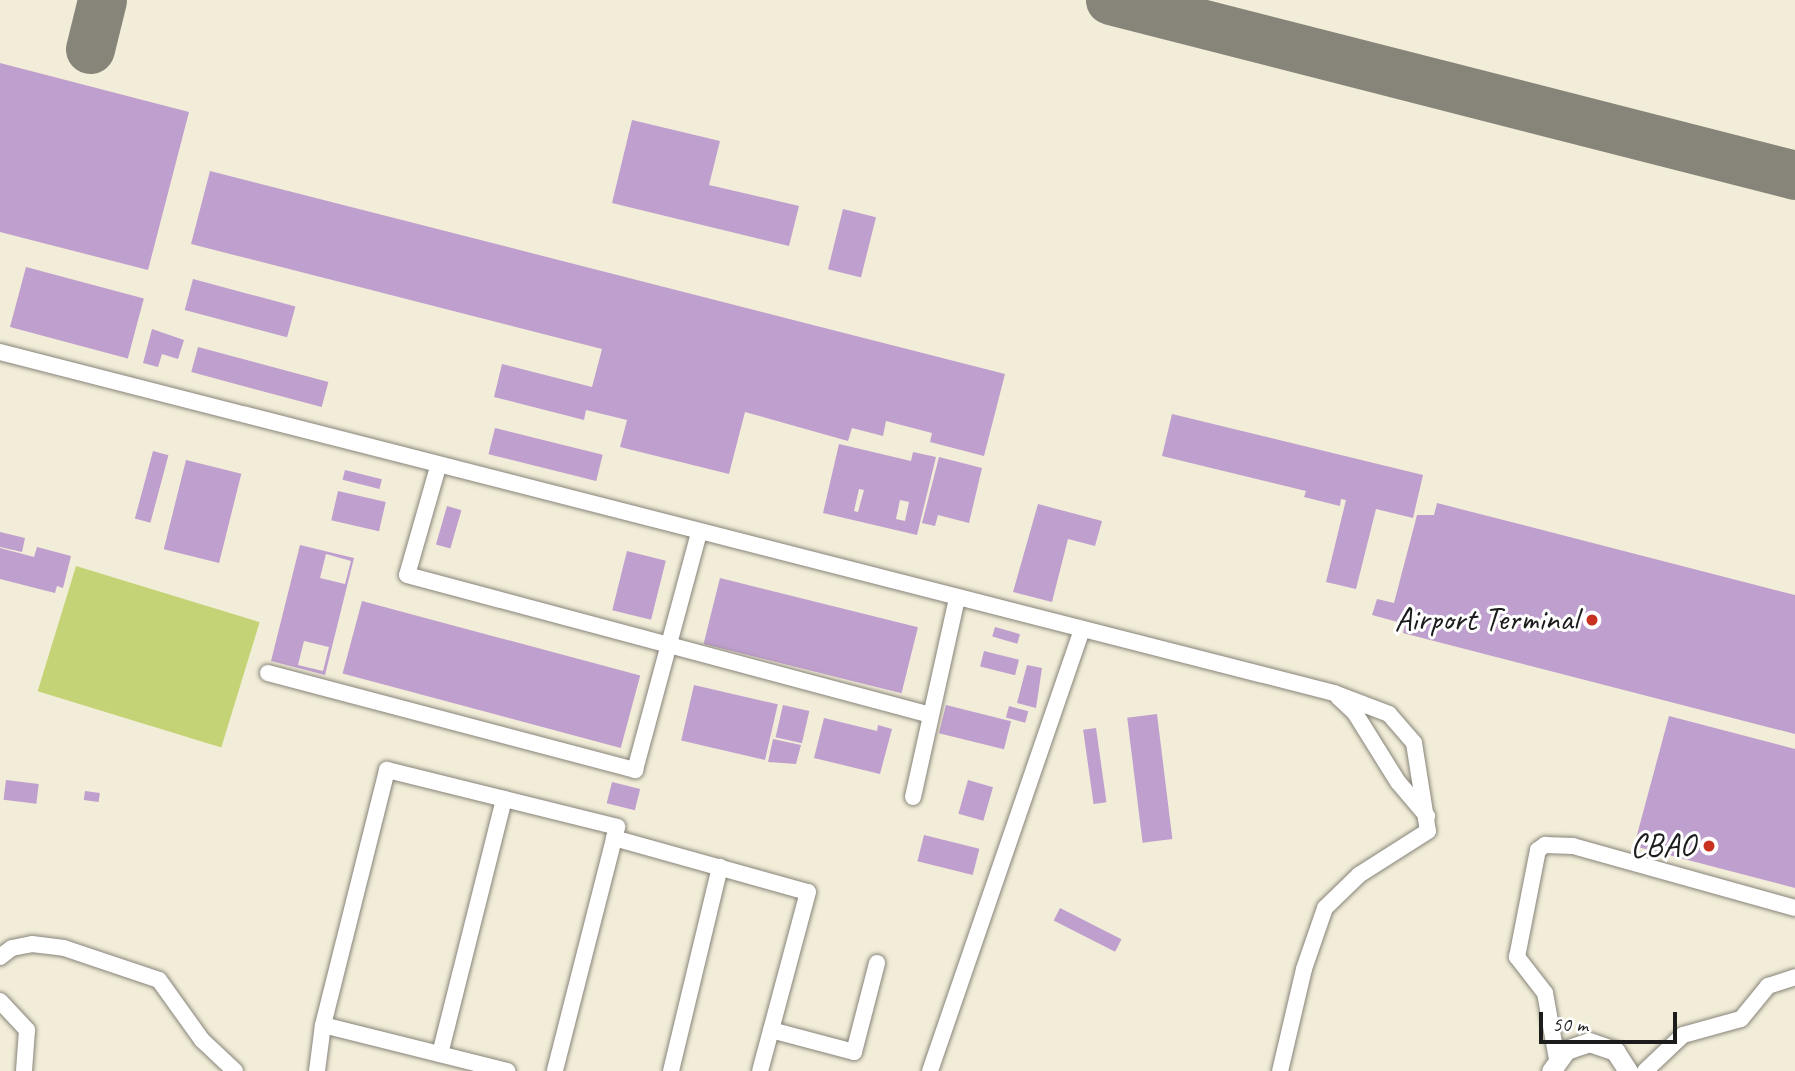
<!DOCTYPE html>
<html>
<head>
<meta charset="utf-8">
<style>
  body { margin:0 }
  #map { position:relative; width:1795px; height:1071px; overflow:hidden; background:#f2edd8; font-family:Caveat,sans-serif }
  div>[style] { position:absolute }
  .green>* { inset:0; background:#c3d375; transform-origin:0 0 }
  .taxiway>* { height:49px; margin:-24.5px; padding:0 24.5px; transform-origin:24.5px; border-radius:24.5px; background:#87847a }
  .building>* { inset:0; background:#bf9fce; transform-origin:0 0 }
  .roads { filter:drop-shadow(0 0 2px #87847a) drop-shadow(0 0 2px #87847a) }
  .minor>* { height:16px; margin:-8px; padding:0 8px; transform-origin:8px; border-radius:8px; background:#fff }
  .tertiary>* { height:19px; margin:-9.5px; padding:0 9.5px; transform-origin:9.5px; border-radius:9.5px; background:#fff }
  .dots>* { width:19px; height:19px; translate:-50% -50%; box-sizing:border-box; border:4px solid #fff; border-radius:50% }
  span { translate:-50% -50%; white-space:nowrap; text-align:center; line-height:1.15; -webkit-text-stroke:6px #fff; paint-order:stroke }
  .poi-label { font-size:33px; color:#1c1c1c }
  .right { translate:-100% -50%; text-align:right }
  .scale { position:absolute; left:1539px; top:1012px; width:138px; height:32px; box-sizing:border-box; border:4px solid #1c1c1c; border-top:0; padding-left:9px; font-size:21px; line-height:24px; white-space:nowrap; color:#1c1c1c; -webkit-text-stroke:5px #fff; paint-order:stroke }
</style>
</head>
<body>
<div id="map">
  <div class="green">
    <i style="left:76px;top:566px;width:192px;height:131px;rotate:17deg"></i>
  </div>
  <div class="taxiway">
    <i style="left:1110px;top:0;width:707px;rotate:14.33deg"></i>
    <i style="left:90px;top:49px;width:50px;rotate:-76.2deg"></i>
  </div>
  <div class="building">
    <i style="clip-path:polygon(0 63px,189px 112px,148px 270px,0 232px)"></i>
    <i style="clip-path:polygon(632px 120px,720px 141px,709px 185px,799px 206px,789px 246px,612px 203px)"></i>
    <i style="clip-path:polygon(210px 171px,1005px 374px,984px 456px,930px 442px,932px 433px,886px 421px,883px 436px,852px 428px,848px 441px,745px 412px,729px 474px,620px 447px,627px 420px,586px 410px,584px 420px,494px 397px,502px 364px,592px 387px,602px 349px,191px 244px)"></i>
    <i style="left:843px;top:209px;width:34px;height:62px;rotate:14deg"></i>
    <i style="left:26px;top:267px;width:122px;height:62px;rotate:15deg"></i>
    <i style="left:193px;top:279px;width:106px;height:32px;rotate:15deg"></i>
    <i style="clip-path:polygon(152px 329px,184px 340px,178px 359px,162px 354px,158px 367px,143px 363px)"></i>
    <i style="left:198px;top:347px;width:135px;height:26px;rotate:15deg"></i>
    <i style="clip-path:polygon(1172px 414px,1423px 475px,1413px 518px,1376px 509px,1356px 589px,1326px 582px,1346px 500px,1341px 499px,1340px 506px,1304px 497px,1306px 491px,1162px 456px)"></i>
    <i style="left:495px;top:428px;width:111px;height:27px;rotate:14deg"></i>
    <i style="clip-path:polygon(evenodd,839px 444px,911px 461px,913px 452px,936px 457px,917px 535px,823px 513px,839px 444px,859px 489px,864px 490px,858px 512px,854px 511px,859px 489px,839px 444px,900px 500px,909px 502px,905px 521px,896px 519px,900px 500px)"></i>
    <i style="left:153px;top:451px;width:16px;height:70px;rotate:15deg"></i>
    <i style="clip-path:polygon(939px 457px,982px 468px,969px 523px,938px 515px,935px 526px,922px 523px)"></i>
    <i style="left:186px;top:460px;width:57px;height:92px;rotate:14deg"></i>
    <i style="left:345px;top:470px;width:38px;height:10px;rotate:14deg"></i>
    <i style="left:338px;top:491px;width:49px;height:30px;rotate:13deg"></i>
    <i style="clip-path:polygon(1437px 503px,1795px 595px,1795px 734px,1403px 633px,1405px 624px,1372px 615px,1377px 599px,1394px 603px,1417px 515px,1434px 515px)"></i>
    <i style="clip-path:polygon(1038px 504px,1102px 521px,1095px 546px,1068px 539px,1052px 602px,1013px 592px)"></i>
    <i style="left:447px;top:506px;width:15px;height:40px;rotate:16deg"></i>
    <i style="clip-path:polygon(0 532px,25px 538px,22px 552px,0 547px)"></i>
    <i style="clip-path:polygon(evenodd,300px 545px,354px 558px,325px 675px,271px 661px,300px 545px,326px 554px,351px 561px,345px 584px,320px 578px,326px 554px,300px 545px,304px 641px,329px 647px,323px 671px,298px 665px,304px 641px)"></i>
    <i style="clip-path:polygon(37px 547px,71px 556px,63px 588px,57px 586px,55px 593px,0 579px,0 548px,34px 557px)"></i>
    <i style="left:627px;top:551px;width:40px;height:61px;rotate:14deg"></i>
    <i style="left:720px;top:578px;width:204px;height:68px;rotate:14deg"></i>
    <i style="left:362px;top:601px;width:288px;height:75px;rotate:15deg"></i>
    <i style="left:995px;top:627px;width:26px;height:10px;rotate:16deg"></i>
    <i style="left:984px;top:651px;width:36px;height:16px;rotate:14deg"></i>
    <i style="clip-path:polygon(1027px 665px,1042px 668px,1036px 708px,1017px 703px)"></i>
    <i style="left:694px;top:685px;width:86px;height:57px;rotate:13deg"></i>
    <i style="left:783px;top:705px;width:27px;height:33px;rotate:13deg"></i>
    <i style="left:946px;top:705px;width:67px;height:29px;rotate:14deg"></i>
    <i style="left:1009px;top:706px;width:20px;height:12px;rotate:15deg"></i>
    <i style="left:1157px;top:714px;width:126px;height:30px;rotate:83deg"></i>
    <i style="clip-path:polygon(1669px 716px,1795px 749px,1795px 888px,1634px 846px)"></i>
    <i style="clip-path:polygon(824px 718px,877px 731px,878px 725px,892px 729px,880px 774px,814px 758px)"></i>
    <i style="left:1096px;top:728px;width:75px;height:13px;rotate:82deg"></i>
    <i style="clip-path:polygon(773px 739px,801px 745px,796px 764px,768px 762px)"></i>
    <i style="left:6px;top:780px;width:33px;height:20px;rotate:7deg"></i>
    <i style="left:968px;top:780px;width:26px;height:35px;rotate:16deg"></i>
    <i style="left:612px;top:782px;width:29px;height:22px;rotate:14deg"></i>
    <i style="left:85px;top:791px;width:15px;height:9px;rotate:8deg"></i>
    <i style="left:924px;top:835px;width:57px;height:27px;rotate:14deg"></i>
    <i style="left:1060px;top:908px;width:69px;height:14px;rotate:27deg"></i>
  </div>
  <div class="roads">
    <div class="minor">
      <i style="left:0;top:352px;width:1377px;rotate:14.34deg"></i>
      <i style="left:1334px;top:693px;width:59px;rotate:20.9deg"></i>
      <i style="left:1389px;top:714px;width:38px;rotate:49deg"></i>
      <i style="left:1414px;top:743px;width:89px;rotate:81deg"></i>
      <i style="left:1428px;top:831px;width:82px;rotate:147.5deg"></i>
      <i style="left:1359px;top:875px;width:47px;rotate:135.9deg"></i>
      <i style="left:1325px;top:908px;width:65px;rotate:109deg"></i>
      <i style="left:1304px;top:969px;width:105px;rotate:103.2deg"></i>
      <i style="left:438px;top:467px;width:112px;rotate:106deg"></i>
      <i style="left:407px;top:575px;width:542px;rotate:14.96deg"></i>
      <i style="left:268px;top:673px;width:380px;rotate:14.8deg"></i>
      <i style="left:635px;top:770px;width:245px;rotate:-74.9deg"></i>
      <i style="left:1338px;top:697px;width:23px;rotate:43deg"></i>
      <i style="left:1355px;top:713px;width:81px;rotate:58.1deg"></i>
      <i style="left:1398px;top:782px;width:45px;rotate:49.5deg"></i>
      <i style="left:913px;top:797px;width:204px;rotate:-77.5deg"></i>
      <i style="left:614px;top:838px;width:201px;rotate:15.6deg"></i>
      <i style="left:808px;top:892px;width:185px;rotate:105deg"></i>
      <i style="left:0;top:957px;width:15px;rotate:-37deg"></i>
      <i style="left:12px;top:948px;width:20px;rotate:-11deg"></i>
      <i style="left:32px;top:944px;width:32px;rotate:7deg"></i>
      <i style="left:64px;top:948px;width:100px;rotate:18.6deg"></i>
      <i style="left:159px;top:980px;width:74px;rotate:54.4deg"></i>
      <i style="left:202px;top:1040px;width:45px;rotate:43.2deg"></i>
      <i style="left:0;top:1001px;width:40px;rotate:47deg"></i>
      <i style="left:27px;top:1030px;width:41px;rotate:94.2deg"></i>
      <i style="left:323px;top:1025px;width:190px;rotate:14deg"></i>
      <i style="left:771px;top:1030px;width:86px;rotate:14.8deg"></i>
      <i style="left:854px;top:1052px;width:92px;rotate:-75.5deg"></i>
      <i style="left:440px;top:1054px;width:263px;rotate:-75.9deg"></i>
      <i style="left:1557px;top:1059px;width:67px;rotate:-100.3deg"></i>
      <i style="left:1545px;top:993px;width:46px;rotate:-127.9deg"></i>
      <i style="left:1517px;top:957px;width:109px;rotate:-78.9deg"></i>
      <i style="left:1538px;top:850px;width:9px;rotate:-36deg"></i>
      <i style="left:1545px;top:845px;width:28px;rotate:2deg"></i>
      <i style="left:1573px;top:846px;width:230px;rotate:15.6deg"></i>
      <i style="left:317px;top:1071px;width:46px;rotate:-82.6deg"></i>
      <i style="left:323px;top:1025px;width:263px;rotate:-75.9deg"></i>
      <i style="left:387px;top:770px;width:237px;rotate:13.9deg"></i>
      <i style="left:617px;top:827px;width:252px;rotate:104.3deg"></i>
      <i style="left:671px;top:1071px;width:210px;rotate:-76.5deg"></i>
      <i style="left:930px;top:1071px;width:467px;rotate:-71deg"></i>
      <i style="left:1645px;top:1071px;width:52px;rotate:-43.5deg"></i>
      <i style="left:1683px;top:1035px;width:60px;rotate:-15.4deg"></i>
      <i style="left:1741px;top:1019px;width:43px;rotate:-50.7deg"></i>
      <i style="left:1768px;top:986px;width:28px;rotate:-18deg"></i>
    </div>
    <div class="tertiary">
      <i style="left:1551px;top:1071px;width:26px;rotate:-54deg"></i>
      <i style="left:1566px;top:1050px;width:24px;rotate:-19deg"></i>
      <i style="left:1589px;top:1042px;width:28px;rotate:19deg"></i>
      <i style="left:1615px;top:1051px;width:24px;rotate:57deg"></i>
    </div>
  </div>
  <div class="dots">
    <i style="left:1592px;top:620px;background:#c8321e"></i>
    <i style="left:1709px;top:846px;background:#c8321e"></i>
  </div>
  <div class="poi-label">
    <span class="right" style="left:1578px;top:620px">Airport Terminal</span>
    <span class="right" style="left:1695px;top:846px">CBAO</span>
  </div>
  <div class="scale">50 m</div>
</div>
</body>
</html>
